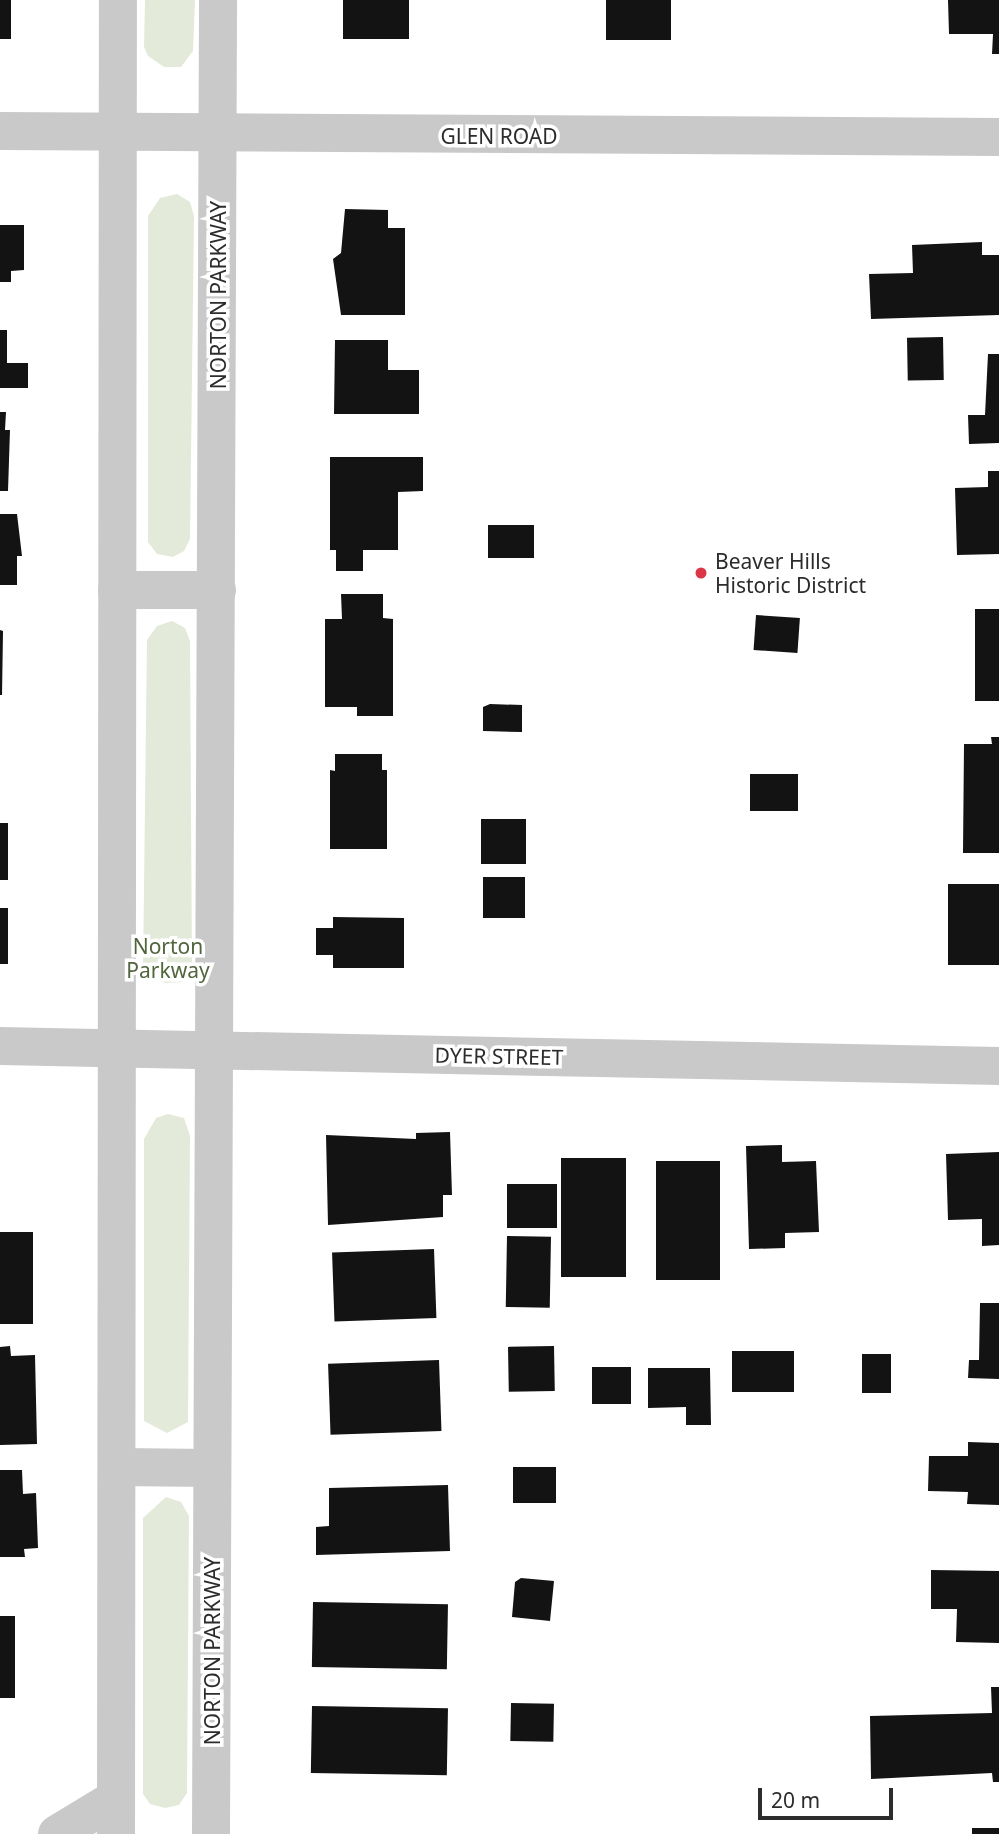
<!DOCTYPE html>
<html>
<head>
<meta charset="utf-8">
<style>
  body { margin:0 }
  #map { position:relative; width:999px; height:1834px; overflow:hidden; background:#fff; font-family:"Noto Sans",sans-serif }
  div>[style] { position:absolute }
  .green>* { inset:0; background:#e3eada }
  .building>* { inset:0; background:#131313; transform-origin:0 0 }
  .minor>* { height:38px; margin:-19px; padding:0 19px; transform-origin:19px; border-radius:19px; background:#c9c9c9 }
  .dots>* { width:19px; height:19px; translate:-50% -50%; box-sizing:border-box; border:4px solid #fff; border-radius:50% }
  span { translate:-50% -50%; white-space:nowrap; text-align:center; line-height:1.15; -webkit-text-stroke:7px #fff; paint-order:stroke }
  .street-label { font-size:21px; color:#2c2c2c }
  .poi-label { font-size:21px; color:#2c2c2c }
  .left { translate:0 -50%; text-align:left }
  .park-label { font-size:21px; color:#51653c }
  .scale { position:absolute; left:758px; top:1788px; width:135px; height:32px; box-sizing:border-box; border:4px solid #2c2c2c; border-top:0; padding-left:9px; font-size:21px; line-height:24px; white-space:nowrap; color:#2c2c2c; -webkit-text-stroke:5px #fff; paint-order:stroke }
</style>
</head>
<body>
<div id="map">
  <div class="green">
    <i style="clip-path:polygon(145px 0,195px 0,193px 51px,181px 67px,164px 67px,148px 56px,144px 47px)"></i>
    <i style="clip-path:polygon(177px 194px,190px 202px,194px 216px,190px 539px,184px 551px,173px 557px,157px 554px,148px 542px,148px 216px,160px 198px)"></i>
    <i style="clip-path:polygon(172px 621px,185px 628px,190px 641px,192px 973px,182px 982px,165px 983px,143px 971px,147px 640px,157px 626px)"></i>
    <i style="clip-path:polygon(168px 1114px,184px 1118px,190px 1136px,188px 1422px,167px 1433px,144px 1421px,144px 1139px,156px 1118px)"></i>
    <i style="clip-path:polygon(166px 1497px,181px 1502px,189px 1516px,187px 1793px,179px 1805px,165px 1808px,150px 1804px,143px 1794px,143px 1518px)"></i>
  </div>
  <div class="building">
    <i style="left:0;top:0;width:11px;height:39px"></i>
    <i style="left:343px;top:0;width:66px;height:39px"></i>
    <i style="left:606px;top:0;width:65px;height:40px"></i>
    <i style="clip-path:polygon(948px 0,999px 0,999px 54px,992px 54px,993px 34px,949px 34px)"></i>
    <i style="clip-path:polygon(345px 209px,388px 210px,388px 228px,405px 228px,405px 315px,341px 315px,333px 259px,341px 253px)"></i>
    <i style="clip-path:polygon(0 225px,24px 225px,24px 270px,11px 271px,11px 282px,0 282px)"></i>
    <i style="clip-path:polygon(982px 242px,982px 255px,999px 255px,999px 315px,871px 319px,869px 274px,913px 273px,912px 245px)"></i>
    <i style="clip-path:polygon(0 330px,7px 330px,7px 363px,28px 363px,28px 388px,0 388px)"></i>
    <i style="left:943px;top:337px;width:43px;height:36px;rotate:89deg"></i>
    <i style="clip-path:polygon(335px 340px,388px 340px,388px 370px,419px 370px,419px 414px,334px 414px)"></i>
    <i style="clip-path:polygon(988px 354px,999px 354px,999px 443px,969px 444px,968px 415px,985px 415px)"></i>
    <i style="clip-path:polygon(0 412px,6px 412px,5px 430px,10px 430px,8px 491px,0 491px)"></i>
    <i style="clip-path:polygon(330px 457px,423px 457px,423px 491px,398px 492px,398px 550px,363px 550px,363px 571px,336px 571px,336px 550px,330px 550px)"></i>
    <i style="clip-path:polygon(988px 471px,999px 471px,999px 554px,957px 555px,955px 488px,988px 487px)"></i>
    <i style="clip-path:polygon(0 514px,17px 514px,22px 556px,17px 556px,17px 585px,0 585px)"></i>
    <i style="left:534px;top:525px;width:33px;height:46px;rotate:90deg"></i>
    <i style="clip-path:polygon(341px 594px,383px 594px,383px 618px,393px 619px,393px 716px,357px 716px,357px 707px,325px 707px,325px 619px,342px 619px)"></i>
    <i style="left:975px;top:609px;width:24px;height:92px"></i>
    <i style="left:756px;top:615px;width:44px;height:35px;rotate:4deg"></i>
    <i style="clip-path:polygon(0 630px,3px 631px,2px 695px,0 695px)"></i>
    <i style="clip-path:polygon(490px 704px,522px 705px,522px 732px,483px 731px,483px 707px)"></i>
    <i style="clip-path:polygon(991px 737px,999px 737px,999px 853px,963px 853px,964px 744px,992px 744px)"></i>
    <i style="clip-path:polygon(335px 754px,382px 754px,382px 770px,387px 770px,387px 849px,330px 849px,330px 770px,335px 771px)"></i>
    <i style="left:750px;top:774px;width:48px;height:37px"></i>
    <i style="left:526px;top:819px;width:45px;height:45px;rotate:90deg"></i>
    <i style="left:0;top:823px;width:8px;height:57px"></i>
    <i style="left:483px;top:877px;width:42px;height:41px"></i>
    <i style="left:948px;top:884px;width:51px;height:81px"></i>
    <i style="left:0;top:908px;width:8px;height:56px"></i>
    <i style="clip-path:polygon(333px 917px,404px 918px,404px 968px,333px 968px,333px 955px,316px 955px,316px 928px,333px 928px)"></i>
    <i style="clip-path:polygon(450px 1132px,452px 1195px,443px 1195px,443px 1217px,328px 1225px,326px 1135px,416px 1139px,416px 1133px)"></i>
    <i style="clip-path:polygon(782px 1145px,782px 1162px,816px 1161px,819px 1232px,785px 1233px,785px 1248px,749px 1249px,746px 1146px)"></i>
    <i style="clip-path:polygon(999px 1152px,999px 1245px,982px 1246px,982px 1219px,948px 1220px,946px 1154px)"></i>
    <i style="left:561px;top:1158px;width:65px;height:119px"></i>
    <i style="left:720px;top:1161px;width:119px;height:64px;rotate:90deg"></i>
    <i style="left:507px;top:1184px;width:50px;height:44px"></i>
    <i style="left:33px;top:1232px;width:92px;height:33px;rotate:90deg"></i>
    <i style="left:507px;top:1236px;width:44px;height:71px;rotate:1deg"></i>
    <i style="left:434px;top:1249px;width:69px;height:102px;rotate:88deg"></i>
    <i style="clip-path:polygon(980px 1303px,999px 1303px,999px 1379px,968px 1378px,969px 1360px,979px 1360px)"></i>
    <i style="clip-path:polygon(10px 1346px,11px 1356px,35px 1355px,37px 1444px,0 1445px,0 1347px)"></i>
    <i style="left:554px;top:1346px;width:45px;height:46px;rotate:89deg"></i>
    <i style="left:794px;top:1351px;width:41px;height:62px;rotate:90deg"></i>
    <i style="left:862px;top:1354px;width:29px;height:39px"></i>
    <i style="left:439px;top:1360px;width:71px;height:111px;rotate:88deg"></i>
    <i style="left:592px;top:1367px;width:39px;height:37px"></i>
    <i style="clip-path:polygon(648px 1368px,710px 1368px,711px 1425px,686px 1425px,686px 1407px,648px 1408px)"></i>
    <i style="clip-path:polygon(968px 1442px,999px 1443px,999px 1505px,967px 1504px,968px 1492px,928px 1491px,929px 1456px,968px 1456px)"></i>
    <i style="left:513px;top:1467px;width:43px;height:36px"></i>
    <i style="clip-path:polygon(0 1470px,22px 1470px,23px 1494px,36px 1493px,38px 1548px,24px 1549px,25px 1557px,0 1557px)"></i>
    <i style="clip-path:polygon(448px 1485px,450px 1551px,316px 1555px,316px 1527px,329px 1526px,329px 1488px)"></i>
    <i style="clip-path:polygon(931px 1570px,999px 1571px,999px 1643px,956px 1642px,957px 1609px,931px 1609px)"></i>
    <i style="clip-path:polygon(521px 1578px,554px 1581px,550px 1621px,512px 1617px,515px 1582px)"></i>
    <i style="left:313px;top:1602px;width:135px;height:65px;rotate:1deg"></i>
    <i style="left:0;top:1616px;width:15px;height:82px"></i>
    <i style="clip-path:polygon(991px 1687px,999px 1687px,999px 1782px,993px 1782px,992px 1773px,871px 1779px,870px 1716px,992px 1713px)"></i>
    <i style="left:511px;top:1703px;width:43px;height:38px;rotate:1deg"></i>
    <i style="left:312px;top:1706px;width:136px;height:67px;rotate:1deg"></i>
    <i style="left:972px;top:1828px;width:27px;height:6px"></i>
  </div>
  <div class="minor">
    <i style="left:0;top:131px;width:999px;rotate:0.34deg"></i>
    <i style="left:117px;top:590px;width:100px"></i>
    <i style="left:0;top:1046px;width:999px;rotate:1.15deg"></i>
    <i style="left:117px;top:1467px;width:95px;rotate:0.6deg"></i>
    <i style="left:57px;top:1834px;width:68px;rotate:-31.1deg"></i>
    <i style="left:116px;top:1834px;width:1834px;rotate:-89.94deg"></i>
    <i style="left:211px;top:1834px;width:1834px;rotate:-89.78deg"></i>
  </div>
  <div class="dots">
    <i style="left:701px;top:573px;background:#dc3646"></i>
  </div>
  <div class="street-label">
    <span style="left:499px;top:136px">GLEN ROAD</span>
    <span style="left:218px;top:295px;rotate:-90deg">NORTON PARKWAY</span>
    <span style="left:499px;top:1056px;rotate:1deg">DYER STREET</span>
    <span style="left:212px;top:1651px;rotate:-90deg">NORTON PARKWAY</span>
  </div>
  <div class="poi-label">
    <span class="left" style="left:715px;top:573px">Beaver Hills<br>Historic District</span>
  </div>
  <div class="park-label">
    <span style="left:168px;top:958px">Norton<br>Parkway</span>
  </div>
  <div class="scale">20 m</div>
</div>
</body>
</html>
